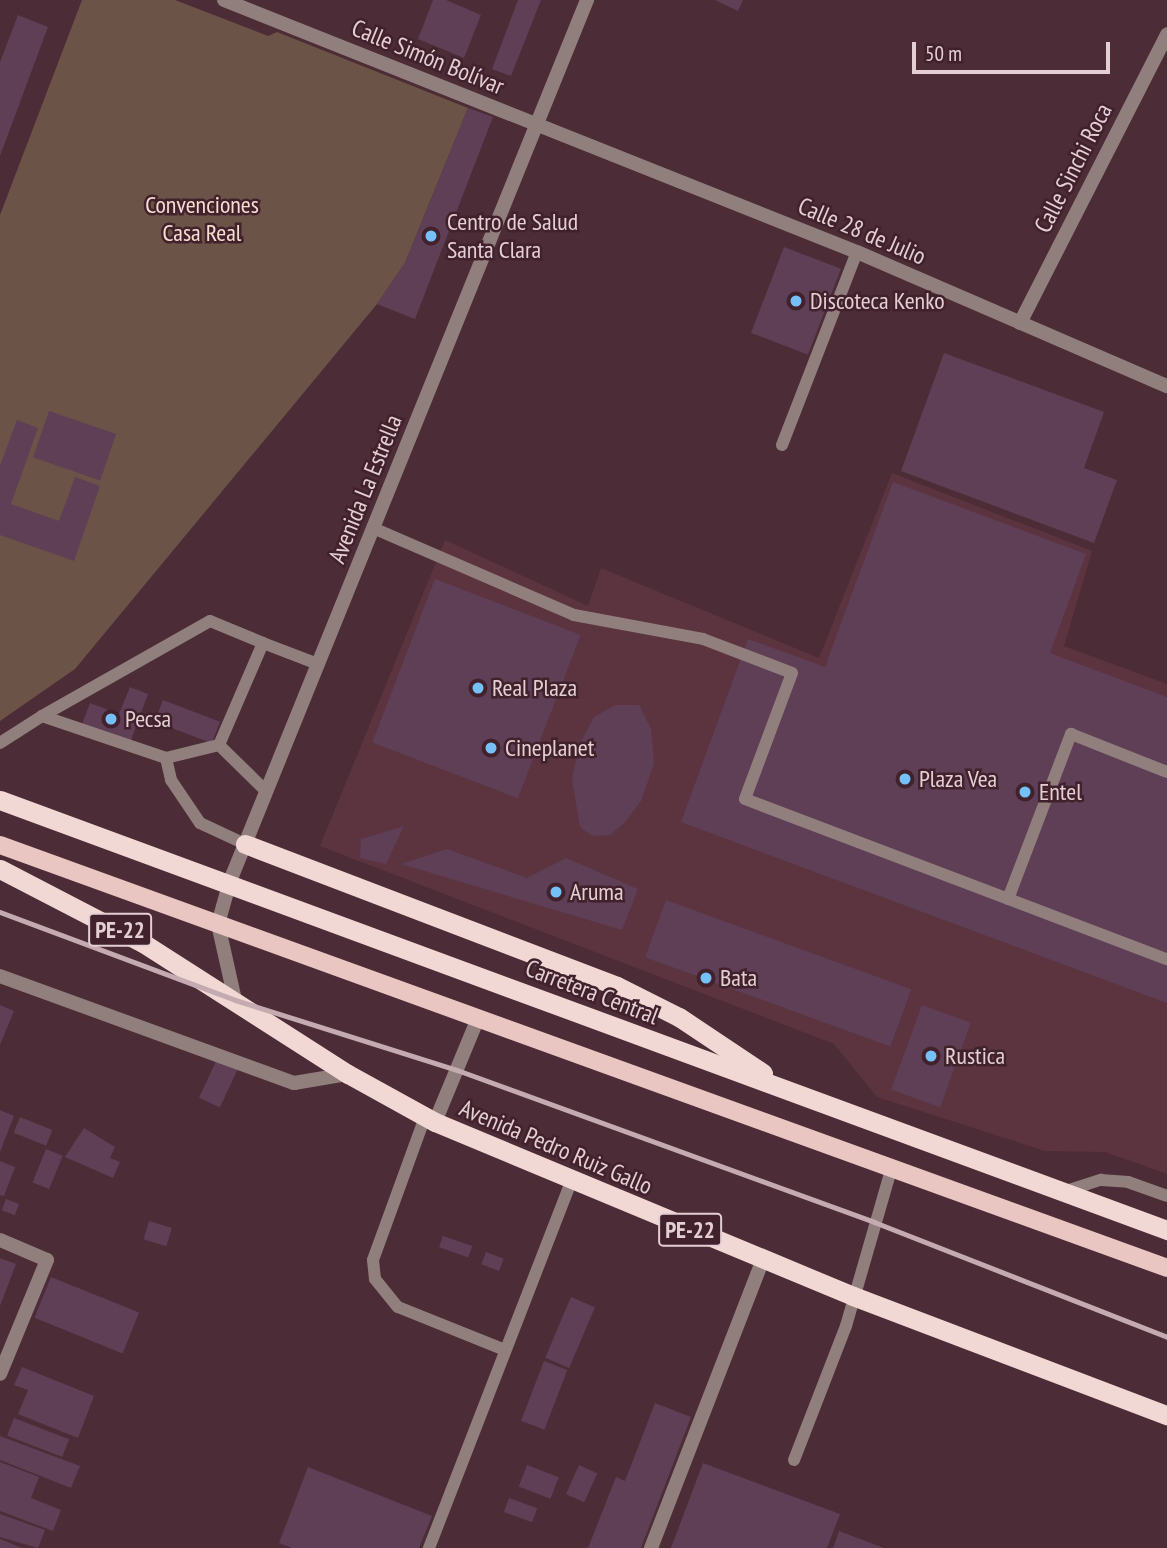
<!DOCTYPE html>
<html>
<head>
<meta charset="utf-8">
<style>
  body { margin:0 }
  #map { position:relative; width:1167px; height:1548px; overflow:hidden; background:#4c2c36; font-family:"PT Sans Narrow",sans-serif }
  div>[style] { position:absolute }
  .built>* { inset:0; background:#5b3440 }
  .green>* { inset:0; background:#6c5347 }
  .building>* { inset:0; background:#5e3f56; transform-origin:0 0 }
  .service>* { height:12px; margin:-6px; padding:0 6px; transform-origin:6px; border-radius:6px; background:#917f7d }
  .minor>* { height:14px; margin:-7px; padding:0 7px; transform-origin:7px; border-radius:7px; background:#917f7d }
  .tertiary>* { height:14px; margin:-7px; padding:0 7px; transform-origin:7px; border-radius:7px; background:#917f7d }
  .primary>* { height:18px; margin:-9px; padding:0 9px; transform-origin:9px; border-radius:9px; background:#eac6c2 }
  .trunk>* { height:19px; margin:-9.5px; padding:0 9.5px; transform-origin:9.5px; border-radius:9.5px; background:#f2d8d4 }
  .rail>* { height:5px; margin:-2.5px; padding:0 2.5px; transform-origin:2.5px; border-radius:2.5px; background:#c3abb1 }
  .dots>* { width:19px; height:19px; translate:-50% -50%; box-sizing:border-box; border:4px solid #41222c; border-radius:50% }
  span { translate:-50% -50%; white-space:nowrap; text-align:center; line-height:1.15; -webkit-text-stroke:5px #41222c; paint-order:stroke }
  .shield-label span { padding:2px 5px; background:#41222c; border:2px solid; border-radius:5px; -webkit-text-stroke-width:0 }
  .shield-label { font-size:23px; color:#e4cfd4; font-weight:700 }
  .street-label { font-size:24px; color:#e4cfd4 }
  .park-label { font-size:24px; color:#f8ded0 }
  .poi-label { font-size:24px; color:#e4cfd4 }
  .left { translate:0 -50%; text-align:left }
  .scale { position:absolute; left:912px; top:42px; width:198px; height:32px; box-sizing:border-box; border:4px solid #e4cfd4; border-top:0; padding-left:9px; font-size:21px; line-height:24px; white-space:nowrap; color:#e4cfd4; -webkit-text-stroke:5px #41222c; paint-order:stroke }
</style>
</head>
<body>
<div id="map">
  <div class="built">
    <i style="clip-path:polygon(892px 473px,1092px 551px,1064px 646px,1167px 684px,1167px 1174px,1105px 1152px,1045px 1151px,877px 1097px,834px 1044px,320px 846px,445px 540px,588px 606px,601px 568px,819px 658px)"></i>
  </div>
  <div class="green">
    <i style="clip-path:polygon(82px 0,175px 0,268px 36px,277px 32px,468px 108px,405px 263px,377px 304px,75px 669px,0 721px,0 215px)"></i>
  </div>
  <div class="building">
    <i style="clip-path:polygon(433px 0,446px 0,481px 15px,464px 58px,418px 39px)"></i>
    <i style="clip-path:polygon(518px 0,541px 0,511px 76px,492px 69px)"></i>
    <i style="clip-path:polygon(715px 0,743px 0,738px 11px)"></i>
    <i style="clip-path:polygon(18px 15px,48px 27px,0 156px,0 62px)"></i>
    <i style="clip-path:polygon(468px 108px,493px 117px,415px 319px,377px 304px,405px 263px)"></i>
    <i style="left:784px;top:247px;width:61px;height:92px;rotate:21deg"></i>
    <i style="clip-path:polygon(944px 353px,1104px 412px,1084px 468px,1117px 480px,1094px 543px,901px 471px)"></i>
    <i style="left:49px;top:411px;width:71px;height:49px;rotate:19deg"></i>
    <i style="clip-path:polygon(17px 420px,38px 428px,11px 504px,59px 521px,75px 477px,100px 486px,74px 561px,0 535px,0 466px)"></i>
    <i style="clip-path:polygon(893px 482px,1086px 554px,1050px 653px,1167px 697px,1167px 1003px,681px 822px,748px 639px,825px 667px)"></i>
    <i style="left:435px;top:579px;width:156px;height:175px;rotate:21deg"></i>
    <i style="clip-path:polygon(130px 687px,148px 694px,130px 743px,82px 724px,90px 703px,119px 714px)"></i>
    <i style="left:163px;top:700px;width:61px;height:23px;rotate:21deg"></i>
    <i style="clip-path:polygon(615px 705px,639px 705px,651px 729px,654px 764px,641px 801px,626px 821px,610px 835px,592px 836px,580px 827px,572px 780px,579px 746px,594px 717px)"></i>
    <i style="clip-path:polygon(404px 826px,386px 864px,360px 858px,361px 839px)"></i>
    <i style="clip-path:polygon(447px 849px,527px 878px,566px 858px,638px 889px,622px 930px,401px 864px)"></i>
    <i style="left:666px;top:900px;width:261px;height:61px;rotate:20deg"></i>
    <i style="clip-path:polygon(0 1005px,14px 1011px,0 1045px)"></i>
    <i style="left:922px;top:1005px;width:52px;height:90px;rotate:20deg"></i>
    <i style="left:218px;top:1057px;width:23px;height:45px;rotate:25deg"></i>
    <i style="clip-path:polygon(0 1110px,14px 1116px,0 1152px)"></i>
    <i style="left:20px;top:1117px;width:35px;height:17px;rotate:22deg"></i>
    <i style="clip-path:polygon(84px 1128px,115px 1147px,110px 1158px,120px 1162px,113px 1178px,65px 1157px)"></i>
    <i style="left:46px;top:1149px;width:18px;height:36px;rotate:22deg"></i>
    <i style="clip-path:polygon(0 1161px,15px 1167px,4px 1196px,0 1195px)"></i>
    <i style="left:6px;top:1199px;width:14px;height:12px;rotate:21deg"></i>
    <i style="left:149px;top:1221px;width:24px;height:19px;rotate:17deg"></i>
    <i style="left:443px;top:1236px;width:31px;height:12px;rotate:19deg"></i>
    <i style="left:486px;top:1252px;width:19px;height:13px;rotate:21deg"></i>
    <i style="clip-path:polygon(0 1258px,16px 1264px,0 1306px)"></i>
    <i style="left:51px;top:1277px;width:95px;height:44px;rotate:22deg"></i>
    <i style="left:571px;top:1297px;width:26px;height:66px;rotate:23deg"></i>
    <i style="left:544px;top:1361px;width:25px;height:64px;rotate:21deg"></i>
    <i style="clip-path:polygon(22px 1367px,94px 1396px,78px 1438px,18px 1414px,28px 1390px,14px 1385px)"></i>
    <i style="clip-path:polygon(655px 1403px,691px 1417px,641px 1548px,588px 1548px,616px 1477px,625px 1481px)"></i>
    <i style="left:14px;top:1418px;width:59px;height:19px;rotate:21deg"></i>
    <i style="clip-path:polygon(0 1436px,80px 1466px,71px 1488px,0 1460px)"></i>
    <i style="clip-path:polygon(0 1462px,39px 1477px,31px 1498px,61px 1510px,53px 1531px,0 1511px)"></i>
    <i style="clip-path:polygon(703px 1463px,840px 1514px,827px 1548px,671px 1548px)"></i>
    <i style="left:527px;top:1465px;width:34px;height:23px;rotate:21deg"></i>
    <i style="left:579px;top:1465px;width:20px;height:32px;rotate:24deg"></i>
    <i style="clip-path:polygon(308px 1467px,432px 1516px,419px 1548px,292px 1548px,279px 1543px)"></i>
    <i style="left:509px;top:1498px;width:30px;height:15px;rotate:20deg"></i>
    <i style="clip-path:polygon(0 1514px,45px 1530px,38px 1548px,0 1537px)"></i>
    <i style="clip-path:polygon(839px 1531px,884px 1548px,833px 1548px)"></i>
    <i style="clip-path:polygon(0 1539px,22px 1548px,0 1548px)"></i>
  </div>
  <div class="service">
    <i style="left:782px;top:445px;width:207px;rotate:-68.8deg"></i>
    <i style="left:373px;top:528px;width:219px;rotate:23.4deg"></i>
    <i style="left:574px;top:615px;width:131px;rotate:10.5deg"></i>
    <i style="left:703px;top:639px;width:95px;rotate:20.9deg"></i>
    <i style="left:792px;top:673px;width:134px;rotate:110.5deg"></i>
    <i style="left:745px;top:799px;width:451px;rotate:20.8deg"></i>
    <i style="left:42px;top:716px;width:193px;rotate:-29.5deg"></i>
    <i style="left:210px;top:621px;width:57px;rotate:22.5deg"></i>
    <i style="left:0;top:743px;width:50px;rotate:-32.7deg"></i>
    <i style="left:42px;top:716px;width:131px;rotate:18.7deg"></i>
    <i style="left:166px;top:758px;width:55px;rotate:-13.8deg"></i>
    <i style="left:219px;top:745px;width:111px;rotate:-66.7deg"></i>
    <i style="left:263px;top:643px;width:59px;rotate:20.9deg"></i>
    <i style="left:219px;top:745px;width:66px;rotate:44.4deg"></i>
    <i style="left:166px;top:758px;width:23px;rotate:77deg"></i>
    <i style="left:171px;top:780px;width:52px;rotate:56deg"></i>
    <i style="left:200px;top:823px;width:50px;rotate:25deg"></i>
    <i style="left:1008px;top:899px;width:177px;rotate:-69.1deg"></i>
    <i style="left:1071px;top:734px;width:103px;rotate:21.6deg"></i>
    <i style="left:425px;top:1117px;width:152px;rotate:110deg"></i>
    <i style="left:373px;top:1260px;width:19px;rotate:84deg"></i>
    <i style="left:375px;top:1279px;width:36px;rotate:51deg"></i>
    <i style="left:398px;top:1307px;width:115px;rotate:21.9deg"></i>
    <i style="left:1063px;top:1192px;width:40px;rotate:-18deg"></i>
    <i style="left:1101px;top:1180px;width:27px;rotate:4deg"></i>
    <i style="left:1128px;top:1182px;width:41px;rotate:19.7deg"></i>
    <i style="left:794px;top:1460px;width:144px;rotate:-68.8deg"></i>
    <i style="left:846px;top:1326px;width:166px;rotate:-73.9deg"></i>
    <i style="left:429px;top:1548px;width:393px;rotate:-68.8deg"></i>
  </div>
  <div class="minor">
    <i style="left:1020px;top:323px;width:324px;rotate:-63deg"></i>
    <i style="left:0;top:976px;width:313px;rotate:20deg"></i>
    <i style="left:294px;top:1083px;width:55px;rotate:-9.5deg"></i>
    <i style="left:435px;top:1122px;width:113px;rotate:-67.5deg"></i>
    <i style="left:0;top:1240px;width:51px;rotate:23.1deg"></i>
    <i style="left:47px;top:1260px;width:123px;rotate:112.4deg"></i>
    <i style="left:651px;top:1548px;width:310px;rotate:-68.8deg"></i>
  </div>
  <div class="tertiary">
    <i style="left:224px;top:0;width:681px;rotate:21.71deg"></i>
    <i style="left:857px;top:252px;width:338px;rotate:23.4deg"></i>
    <i style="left:235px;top:1000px;width:78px;rotate:-102.6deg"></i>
    <i style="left:218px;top:924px;width:45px;rotate:-74.4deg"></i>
    <i style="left:230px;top:881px;width:951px;rotate:-67.94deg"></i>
  </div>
  <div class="primary">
    <i style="left:0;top:845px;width:1241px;rotate:19.92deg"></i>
  </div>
  <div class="trunk">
    <i style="left:0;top:800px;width:1244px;rotate:20.23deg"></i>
    <i style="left:245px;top:844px;width:398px;rotate:20.9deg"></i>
    <i style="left:617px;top:986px;width:69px;rotate:26.6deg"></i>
    <i style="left:679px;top:1017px;width:101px;rotate:33.7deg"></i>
    <i style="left:0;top:869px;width:161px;rotate:27.4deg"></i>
    <i style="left:143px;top:943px;width:243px;rotate:32.6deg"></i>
    <i style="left:348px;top:1074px;width:99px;rotate:28.9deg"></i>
    <i style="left:435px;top:1122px;width:453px;rotate:22.6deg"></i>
    <i style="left:853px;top:1296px;width:336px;rotate:20.8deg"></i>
  </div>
  <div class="rail">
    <i style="left:0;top:912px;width:251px;rotate:20.5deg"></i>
    <i style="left:235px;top:1000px;width:233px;rotate:17.5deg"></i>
    <i style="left:457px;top:1070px;width:444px;rotate:20deg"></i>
    <i style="left:874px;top:1222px;width:315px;rotate:21.4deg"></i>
  </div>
  <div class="dots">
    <i style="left:431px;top:236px;background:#75c0f6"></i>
    <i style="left:796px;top:301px;background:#75c0f6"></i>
    <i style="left:478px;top:688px;background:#75c0f6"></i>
    <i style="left:111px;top:719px;background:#75c0f6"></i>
    <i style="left:491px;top:748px;background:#75c0f6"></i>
    <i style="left:905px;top:779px;background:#75c0f6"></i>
    <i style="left:1025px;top:792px;background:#75c0f6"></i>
    <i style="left:556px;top:892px;background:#75c0f6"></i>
    <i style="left:706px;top:978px;background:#75c0f6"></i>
    <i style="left:931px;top:1056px;background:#75c0f6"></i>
  </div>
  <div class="shield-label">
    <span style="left:120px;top:930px">PE-22</span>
    <span style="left:690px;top:1230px">PE-22</span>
  </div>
  <div class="street-label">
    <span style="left:428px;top:57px;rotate:22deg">Calle Simón Bolívar</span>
    <span style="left:1073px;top:168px;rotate:-63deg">Calle Sinchi Roca</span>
    <span style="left:862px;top:231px;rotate:23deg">Calle 28 de Julio</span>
    <span style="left:365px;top:489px;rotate:-68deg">Avenida La Estrella</span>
    <span style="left:592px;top:992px;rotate:21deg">Carretera Central</span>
    <span style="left:556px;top:1147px;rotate:23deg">Avenida Pedro Ruiz Gallo</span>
  </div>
  <div class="park-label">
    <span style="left:202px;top:219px">Convenciones<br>Casa Real</span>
  </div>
  <div class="poi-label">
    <span class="left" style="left:447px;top:236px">Centro de Salud<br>Santa Clara</span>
    <span class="left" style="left:810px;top:301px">Discoteca Kenko</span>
    <span class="left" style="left:492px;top:688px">Real Plaza</span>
    <span class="left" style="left:125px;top:719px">Pecsa</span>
    <span class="left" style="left:505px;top:748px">Cineplanet</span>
    <span class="left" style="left:919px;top:779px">Plaza Vea</span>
    <span class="left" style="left:1039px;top:792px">Entel</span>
    <span class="left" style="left:570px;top:892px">Aruma</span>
    <span class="left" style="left:720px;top:978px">Bata</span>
    <span class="left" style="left:945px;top:1056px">Rustica</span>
  </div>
  <div class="scale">50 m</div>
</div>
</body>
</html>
